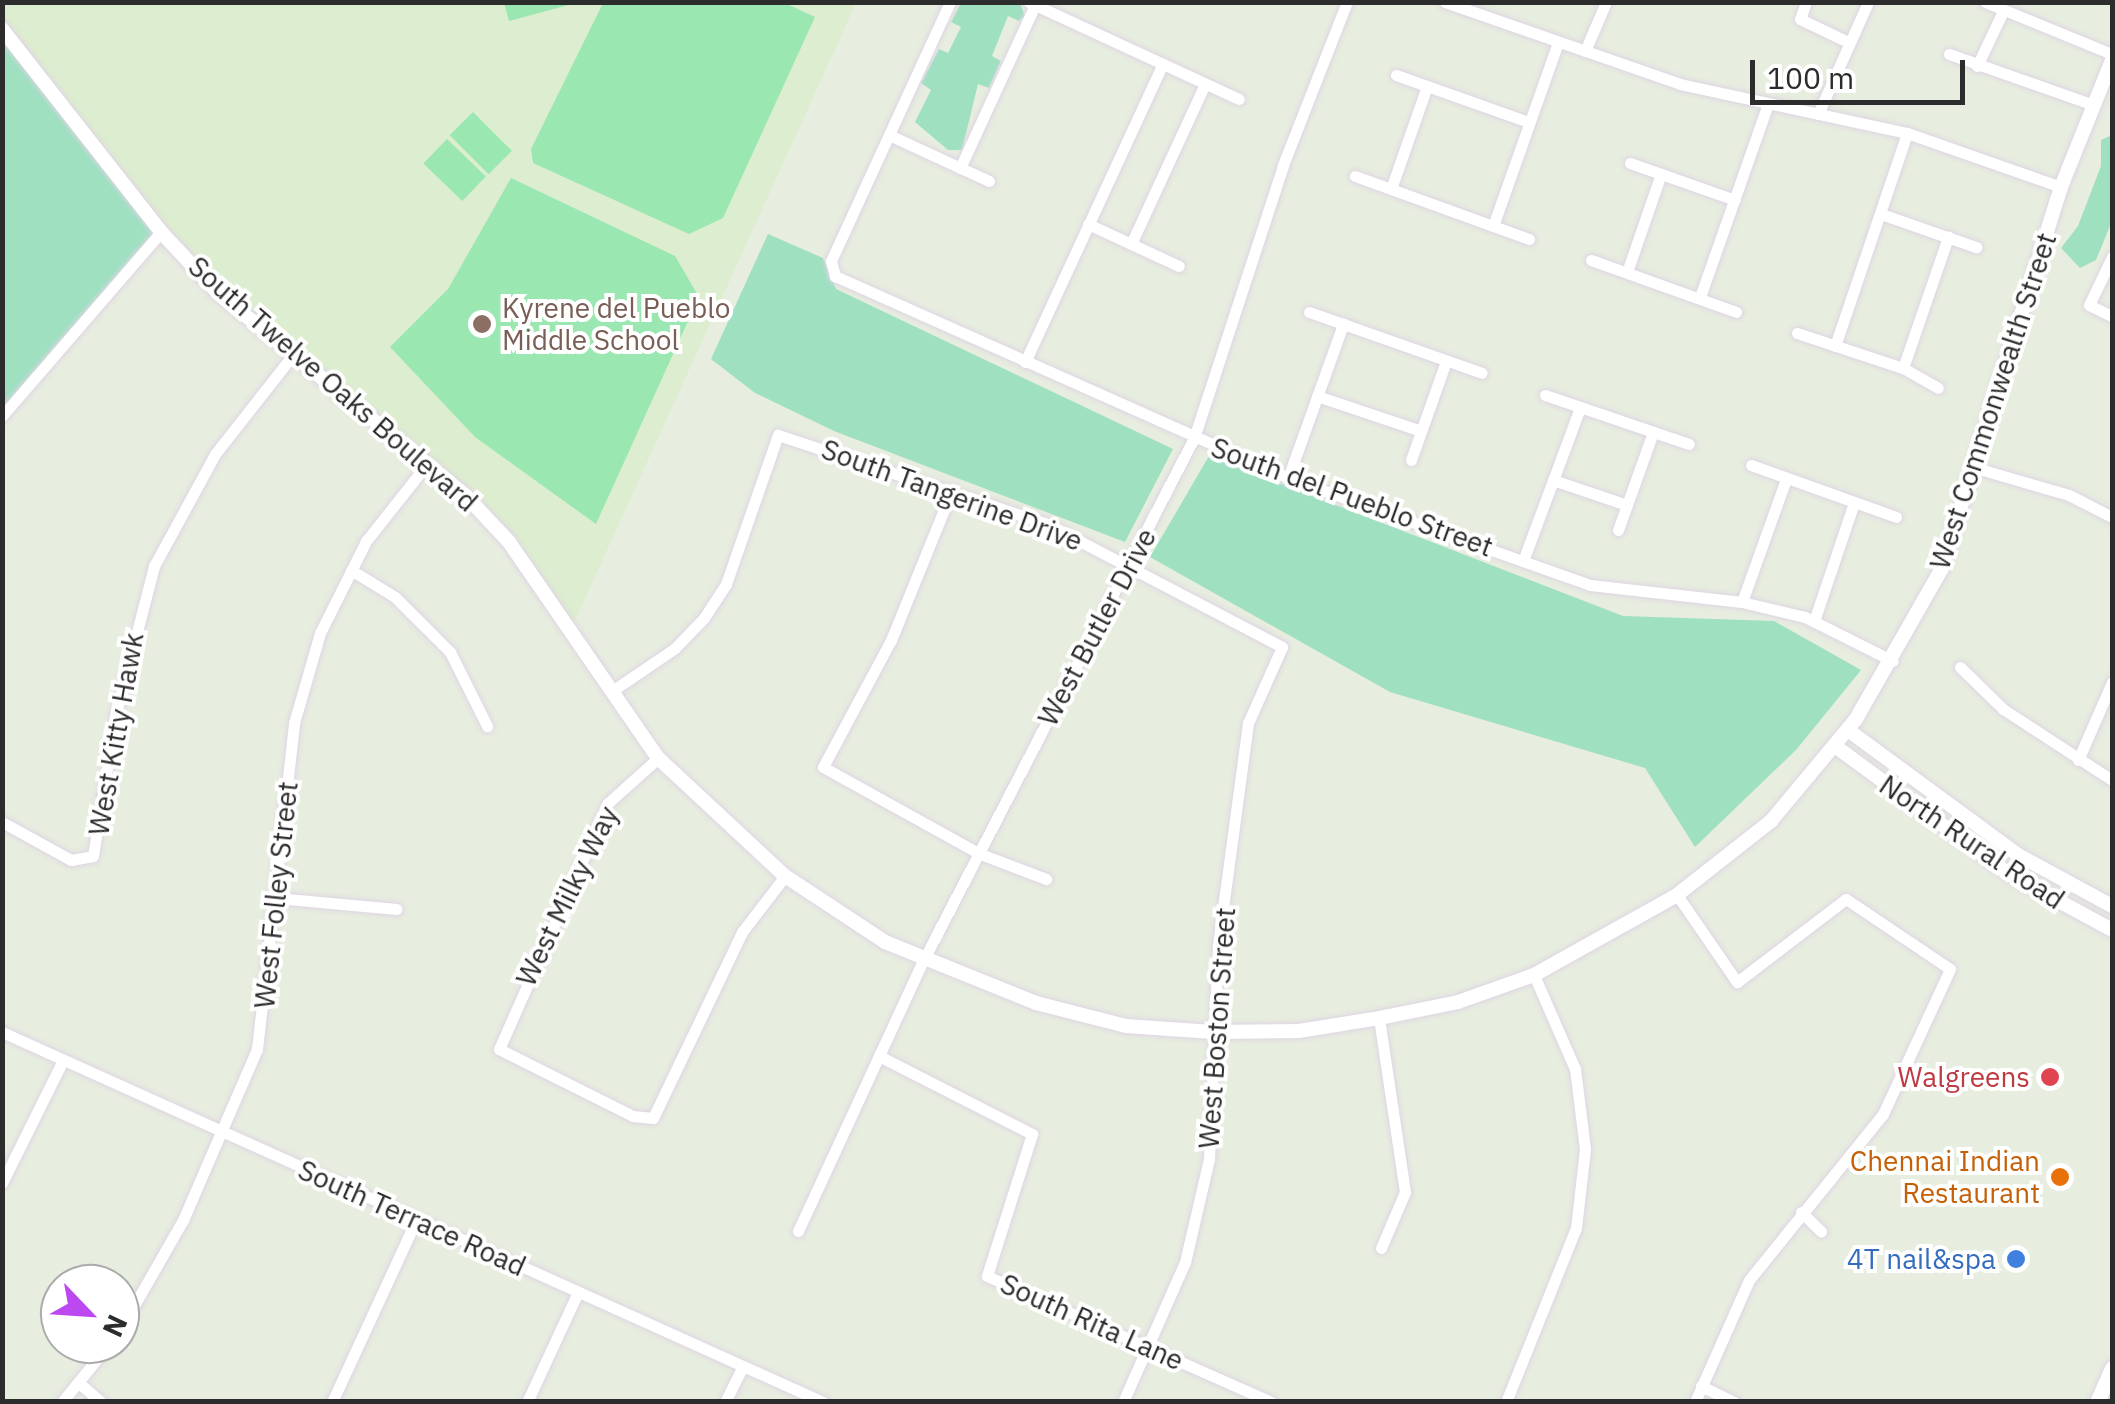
<!DOCTYPE html>
<html>
<head>
<meta charset="utf-8">
<style>
  body { margin:0 }
  #map { position:relative; width:2115px; height:1404px; overflow:hidden; background:#e7eddf; font-family:"IBM Plex Sans",sans-serif }
  div>[style] { position:absolute }
  .education>* { inset:0; background:#ddedd0 }
  .green>* { inset:0; background:#9fe0c1 }
  .pitch>* { inset:0; background:#9be7b1; transform-origin:0 0 }
  .roads { filter:drop-shadow(0 0 2px #dfd4e4) drop-shadow(0 0 2px #dfd4e4) }
  .minor>* { height:11px; margin:-5.5px; padding:0 5.5px; transform-origin:5.5px; border-radius:5.5px; background:#fff }
  .tertiary>* { height:14px; margin:-7px; padding:0 7px; transform-origin:7px; border-radius:7px; background:#fff }
  .secondary>* { height:15px; margin:-7.5px; padding:0 7.5px; transform-origin:7.5px; border-radius:7.5px; background:#fff }
  .dots>* { width:28px; height:28px; translate:-50% -50%; box-sizing:border-box; border:5px solid #fff; border-radius:50% }
  span { translate:-50% -50%; white-space:nowrap; text-align:center; line-height:1.15; -webkit-text-stroke:8px #fff; paint-order:stroke }
  .education-label { font-size:28px; color:#785e54 }
  .left { translate:0 -50%; text-align:left }
  .street-label { font-size:28px; color:#2c2c2c }
  .health-label { font-size:28px; color:#be3a42 }
  .right { translate:-100% -50%; text-align:right }
  .food-label { font-size:28px; color:#c56008 }
  .shop-label { font-size:28px; color:#366cbe }
  .frame { position:absolute; inset:0; border:5px solid #2c2c2c; pointer-events:none }
  .north { position:absolute; left:40px; top:1264px; width:100px; height:100px; box-sizing:border-box; background:#fff; border:2px solid #ababab; border-radius:50%; rotate:115deg; font-size:28px; font-weight:700; line-height:40px; text-align:center; color:#2c2c2c }
  .north::after { content:''; display:block; margin:auto; width:35px; height:45px; background:#bb48f1; clip-path:polygon(50% 0,100% 100%,50% 72%,0 100%) }
  .scale { position:absolute; left:1750px; top:60px; width:215px; height:45px; box-sizing:border-box; border:5px solid #2c2c2c; border-top:0; padding-left:12px; font-size:30px; line-height:35px; white-space:nowrap; color:#2c2c2c; -webkit-text-stroke:8px #fff; paint-order:stroke }
</style>
</head>
<body>
<div id="map">
  <div class="education">
    <i style="clip-path:polygon(3px 2px,856px 3px,571px 629px,467px 496px,218px 293px,3px 29px)"></i>
  </div>
  <div class="green">
    <i style="clip-path:polygon(961px 3px,1020px 3px,1025px 16px,1019px 21px,1008px 16px,992px 56px,1001px 61px,989px 88px,978px 84px,962px 150px,948px 150px,915px 122px,931px 90px,921px 83px,939px 49px,948px 53px,961px 27px,951px 22px)"></i>
    <i style="clip-path:polygon(3px 29px,161px 232px,3px 416px)"></i>
    <i style="clip-path:polygon(2112px 135px,2112px 221px,2096px 260px,2080px 268px,2061px 248px,2078px 226px,2101px 166px,2101px 140px)"></i>
    <i style="clip-path:polygon(768px 234px,823px 258px,836px 289px,1173px 449px,1125px 542px,834px 431px,755px 393px,711px 359px)"></i>
    <i style="clip-path:polygon(1209px 456px,1623px 616px,1774px 621px,1861px 670px,1796px 750px,1695px 847px,1645px 768px,1390px 692px,1150px 557px)"></i>
  </div>
  <div class="pitch">
    <i style="clip-path:polygon(504px 3px,575px 2px,576px 3px,509px 21px)"></i>
    <i style="clip-path:polygon(603px 3px,785px 3px,815px 17px,723px 218px,689px 234px,533px 163px,531px 149px)"></i>
    <i style="left:473px;top:112px;width:55px;height:33px;rotate:45deg"></i>
    <i style="left:447px;top:139px;width:54px;height:34px;rotate:44deg"></i>
    <i style="clip-path:polygon(511px 178px,675px 256px,699px 297px,596px 524px,475px 437px,390px 347px,448px 289px)"></i>
  </div>
  <div class="roads">
    <div class="minor">
      <i style="left:950px;top:2px;width:285px;rotate:114.7deg"></i>
      <i style="left:831px;top:261px;width:16px;rotate:75deg"></i>
      <i style="left:835px;top:276px;width:496px;rotate:24deg"></i>
      <i style="left:1288px;top:478px;width:320px;rotate:19.5deg"></i>
      <i style="left:1590px;top:585px;width:153px;rotate:6.4deg"></i>
      <i style="left:1742px;top:602px;width:65px;rotate:13.4deg"></i>
      <i style="left:1805px;top:617px;width:98px;rotate:26.6deg"></i>
      <i style="left:1029px;top:2px;width:231px;rotate:24.8deg"></i>
      <i style="left:1445px;top:2px;width:249px;rotate:19.2deg"></i>
      <i style="left:1680px;top:84px;width:232px;rotate:12.2deg"></i>
      <i style="left:1907px;top:133px;width:163px;rotate:19.3deg"></i>
      <i style="left:1806px;top:2px;width:18px;rotate:109deg"></i>
      <i style="left:1800px;top:19px;width:55px;rotate:25.6deg"></i>
      <i style="left:1985px;top:2px;width:137px;rotate:22.3deg"></i>
      <i style="left:1585px;top:51px;width:53px;rotate:-66.8deg"></i>
      <i style="left:1949px;top:54px;width:154px;rotate:19.4deg"></i>
      <i style="left:1977px;top:66px;width:61px;rotate:-64.7deg"></i>
      <i style="left:1396px;top:75px;width:141px;rotate:19.5deg"></i>
      <i style="left:1818px;top:114px;width:123px;rotate:-65.9deg"></i>
      <i style="left:889px;top:135px;width:110px;rotate:24.7deg"></i>
      <i style="left:1630px;top:163px;width:111px;rotate:19.4deg"></i>
      <i style="left:960px;top:168px;width:179px;rotate:-65.3deg"></i>
      <i style="left:1355px;top:176px;width:185px;rotate:19.9deg"></i>
      <i style="left:1391px;top:189px;width:109px;rotate:-70.7deg"></i>
      <i style="left:1881px;top:214px;width:101px;rotate:19.2deg"></i>
      <i style="left:1088px;top:224px;width:100px;rotate:24.8deg"></i>
      <i style="left:1493px;top:226px;width:195px;rotate:-70.5deg"></i>
      <i style="left:1131px;top:244px;width:176px;rotate:-65.2deg"></i>
      <i style="left:2112px;top:257px;width:53px;rotate:115.6deg"></i>
      <i style="left:2089px;top:305px;width:25px;rotate:26deg"></i>
      <i style="left:1591px;top:260px;width:154px;rotate:19.7deg"></i>
      <i style="left:1627px;top:272px;width:104px;rotate:-70.9deg"></i>
      <i style="left:1700px;top:297px;width:205px;rotate:-70.6deg"></i>
      <i style="left:1309px;top:312px;width:183px;rotate:19.4deg"></i>
      <i style="left:1797px;top:333px;width:112px;rotate:18.3deg"></i>
      <i style="left:1903px;top:368px;width:40px;rotate:29.7deg"></i>
      <i style="left:1835px;top:346px;width:225px;rotate:-71.3deg"></i>
      <i style="left:1025px;top:362px;width:328px;rotate:-65.2deg"></i>
      <i style="left:1903px;top:368px;width:139px;rotate:-71deg"></i>
      <i style="left:1545px;top:395px;width:152px;rotate:18.8deg"></i>
      <i style="left:1317px;top:396px;width:110px;rotate:18.6deg"></i>
      <i style="left:2px;top:416px;width:243px;rotate:-49.2deg"></i>
      <i style="left:1411px;top:460px;width:105px;rotate:-70.5deg"></i>
      <i style="left:1751px;top:465px;width:154px;rotate:19.7deg"></i>
      <i style="left:1976px;top:468px;width:97px;rotate:16.2deg"></i>
      <i style="left:2069px;top:495px;width:48px;rotate:27.1deg"></i>
      <i style="left:1288px;top:478px;width:164px;rotate:-70.3deg"></i>
      <i style="left:1553px;top:480px;width:78px;rotate:18.7deg"></i>
      <i style="left:952px;top:490px;width:162px;rotate:112.1deg"></i>
      <i style="left:891px;top:640px;width:144px;rotate:118.2deg"></i>
      <i style="left:823px;top:767px;width:177px;rotate:29deg"></i>
      <i style="left:978px;top:853px;width:73px;rotate:20.9deg"></i>
      <i style="left:1618px;top:530px;width:104px;rotate:-70.3deg"></i>
      <i style="left:1523px;top:561px;width:163px;rotate:-69.6deg"></i>
      <i style="left:351px;top:570px;width:52px;rotate:31.5deg"></i>
      <i style="left:395px;top:597px;width:78px;rotate:45deg"></i>
      <i style="left:450px;top:652px;width:83px;rotate:63.4deg"></i>
      <i style="left:1742px;top:602px;width:131px;rotate:-70.3deg"></i>
      <i style="left:1814px;top:621px;width:125px;rotate:-71.3deg"></i>
      <i style="left:1960px;top:667px;width:60px;rotate:44.3deg"></i>
      <i style="left:2003px;top:709px;width:130px;rotate:33.1deg"></i>
      <i style="left:612px;top:691px;width:76px;rotate:-34.3deg"></i>
      <i style="left:675px;top:648px;width:42px;rotate:-46deg"></i>
      <i style="left:704px;top:618px;width:40px;rotate:-57.1deg"></i>
      <i style="left:726px;top:584px;width:158px;rotate:-70.8deg"></i>
      <i style="left:778px;top:435px;width:283px;rotate:18.3deg"></i>
      <i style="left:1047px;top:524px;width:265px;rotate:27.6deg"></i>
      <i style="left:1282px;top:647px;width:83px;rotate:114.1deg"></i>
      <i style="left:1248px;top:723px;width:224px;rotate:97.7deg"></i>
      <i style="left:1218px;top:945px;width:214px;rotate:92.4deg"></i>
      <i style="left:1209px;top:1159px;width:106px;rotate:103.1deg"></i>
      <i style="left:1185px;top:1262px;width:153px;rotate:113.9deg"></i>
      <i style="left:658px;top:758px;width:67px;rotate:138deg"></i>
      <i style="left:608px;top:803px;width:269px;rotate:113.9deg"></i>
      <i style="left:499px;top:1049px;width:150px;rotate:26.6deg"></i>
      <i style="left:633px;top:1116px;width:20px;rotate:6deg"></i>
      <i style="left:653px;top:1118px;width:206px;rotate:-64.4deg"></i>
      <i style="left:742px;top:932px;width:71px;rotate:-52.5deg"></i>
      <i style="left:2078px;top:760px;width:85px;rotate:-66.4deg"></i>
      <i style="left:2px;top:822px;width:79px;rotate:28.8deg"></i>
      <i style="left:71px;top:860px;width:22px;rotate:-10deg"></i>
      <i style="left:93px;top:856px;width:145px;rotate:-80.9deg"></i>
      <i style="left:116px;top:713px;width:152px;rotate:-75.5deg"></i>
      <i style="left:154px;top:566px;width:128px;rotate:-61.4deg"></i>
      <i style="left:215px;top:454px;width:125px;rotate:-51.8deg"></i>
      <i style="left:1677px;top:895px;width:106px;rotate:55.4deg"></i>
      <i style="left:1737px;top:982px;width:137px;rotate:-37.3deg"></i>
      <i style="left:1846px;top:899px;width:125px;rotate:33.9deg"></i>
      <i style="left:1950px;top:969px;width:160px;rotate:114.8deg"></i>
      <i style="left:1883px;top:1114px;width:213px;rotate:128.9deg"></i>
      <i style="left:1749px;top:1280px;width:133px;rotate:113.9deg"></i>
      <i style="left:276px;top:898px;width:121px;rotate:5.2deg"></i>
      <i style="left:1379px;top:1018px;width:176px;rotate:81.5deg"></i>
      <i style="left:1405px;top:1192px;width:61px;rotate:113.2deg"></i>
      <i style="left:2px;top:1032px;width:901px;rotate:24.26deg"></i>
      <i style="left:879px;top:1056px;width:172px;rotate:27deg"></i>
      <i style="left:1032px;top:1134px;width:149px;rotate:107.6deg"></i>
      <i style="left:987px;top:1276px;width:311px;rotate:23.9deg"></i>
      <i style="left:2px;top:1183px;width:137px;rotate:-63.6deg"></i>
      <i style="left:1801px;top:1212px;width:28px;rotate:44deg"></i>
      <i style="left:798px;top:1231px;width:298px;rotate:-65.2deg"></i>
      <i style="left:923px;top:961px;width:589px;rotate:-62.61deg"></i>
      <i style="left:1194px;top:438px;width:287px;rotate:-71.9deg"></i>
      <i style="left:1283px;top:165px;width:175px;rotate:-68.6deg"></i>
      <i style="left:120px;top:1330px;width:127px;rotate:-60.2deg"></i>
      <i style="left:183px;top:1220px;width:186px;rotate:-66.6deg"></i>
      <i style="left:257px;top:1049px;width:328px;rotate:-83.5deg"></i>
      <i style="left:294px;top:723px;width:94px;rotate:-73.9deg"></i>
      <i style="left:320px;top:633px;width:103px;rotate:-63.4deg"></i>
      <i style="left:366px;top:541px;width:98px;rotate:-51.6deg"></i>
      <i style="left:79px;top:1383px;width:29px;rotate:41deg"></i>
      <i style="left:1701px;top:1386px;width:37px;rotate:26deg"></i>
      <i style="left:62px;top:1402px;width:75px;rotate:-51deg"></i>
      <i style="left:332px;top:1402px;width:200px;rotate:-65.2deg"></i>
      <i style="left:527px;top:1402px;width:121px;rotate:-65.1deg"></i>
      <i style="left:725px;top:1402px;width:40px;rotate:-63.4deg"></i>
      <i style="left:1506px;top:1402px;width:188px;rotate:-68.1deg"></i>
      <i style="left:1576px;top:1228px;width:80px;rotate:-83.5deg"></i>
      <i style="left:1585px;top:1149px;width:81px;rotate:-97.1deg"></i>
      <i style="left:1575px;top:1069px;width:103px;rotate:-113.6deg"></i>
    </div>
    <div class="tertiary">
      <i style="left:2px;top:29px;width:258px;rotate:51.9deg"></i>
      <i style="left:161px;top:232px;width:83px;rotate:46.9deg"></i>
      <i style="left:218px;top:293px;width:320px;rotate:39.3deg"></i>
      <i style="left:466px;top:496px;width:63px;rotate:46.9deg"></i>
      <i style="left:509px;top:542px;width:262px;rotate:55.4deg"></i>
      <i style="left:658px;top:758px;width:173px;rotate:42.9deg"></i>
      <i style="left:785px;top:876px;width:120px;rotate:33.4deg"></i>
      <i style="left:885px;top:942px;width:163px;rotate:22deg"></i>
      <i style="left:1036px;top:1003px;width:93px;rotate:14.3deg"></i>
      <i style="left:1126px;top:1026px;width:87px;rotate:3.9deg"></i>
      <i style="left:1213px;top:1032px;width:86px;rotate:-0.7deg"></i>
      <i style="left:1299px;top:1031px;width:81px;rotate:-9.2deg"></i>
      <i style="left:1379px;top:1018px;width:81px;rotate:-11.4deg"></i>
      <i style="left:1458px;top:1002px;width:81px;rotate:-19.6deg"></i>
      <i style="left:1534px;top:975px;width:164px;rotate:-29.2deg"></i>
      <i style="left:1677px;top:895px;width:120px;rotate:-38.2deg"></i>
      <i style="left:1771px;top:821px;width:133px;rotate:-50.2deg"></i>
      <i style="left:1856px;top:719px;width:172px;rotate:-60.3deg"></i>
      <i style="left:1941px;top:570px;width:401px;rotate:-72.6deg"></i>
      <i style="left:2061px;top:187px;width:137px;rotate:-68.1deg"></i>
      <i style="left:1848px;top:730px;width:211px;rotate:36.3deg"></i>
      <i style="left:2018px;top:855px;width:107px;rotate:28.5deg"></i>
      <i style="left:1835px;top:746px;width:216px;rotate:36.3deg"></i>
      <i style="left:2009px;top:874px;width:117px;rotate:28.5deg"></i>
    </div>
    <div class="secondary">
      <i style="left:2097px;top:1402px;width:37px;rotate:-66deg"></i>
    </div>
  </div>
  <div class="dots">
    <i style="left:482px;top:324px;background:#8d6e63"></i>
    <i style="left:2050px;top:1077px;background:#e0444e"></i>
    <i style="left:2060px;top:1177px;background:#e8710a"></i>
    <i style="left:2016px;top:1259px;background:#3f7fe0"></i>
  </div>
  <div class="education-label">
    <span class="left" style="left:502px;top:324px">Kyrene del Pueblo<br>Middle School</span>
  </div>
  <div class="street-label">
    <span style="left:333px;top:384px;rotate:41deg">South Twelve Oaks Boulevard</span>
    <span style="left:1993px;top:401px;rotate:-72deg">West Commonwealth Street</span>
    <span style="left:952px;top:495px;rotate:20deg">South Tangerine Drive</span>
    <span style="left:1352px;top:497px;rotate:20deg">South del Pueblo Street</span>
    <span style="left:1097px;top:627px;rotate:-62deg">West Butler Drive</span>
    <span style="left:116px;top:734px;rotate:-80deg">West Kitty Hawk</span>
    <span style="left:1972px;top:842px;rotate:34deg">North Rural Road</span>
    <span style="left:276px;top:895px;rotate:-84deg">West Folley Street</span>
    <span style="left:567px;top:896px;rotate:-64deg">West Milky Way</span>
    <span style="left:1217px;top:1028px;rotate:-86deg">West Boston Street</span>
    <span style="left:412px;top:1218px;rotate:24deg">South Terrace Road</span>
    <span style="left:1092px;top:1322px;rotate:24deg">South Rita Lane</span>
  </div>
  <div class="health-label">
    <span class="right" style="left:2030px;top:1077px">Walgreens</span>
  </div>
  <div class="food-label">
    <span class="right" style="left:2040px;top:1177px">Chennai Indian<br>Restaurant</span>
  </div>
  <div class="shop-label">
    <span class="right" style="left:1996px;top:1259px">4T nail&amp;spa</span>
  </div>
  <div class="frame"></div>
  <div class="north">N</div>
  <div class="scale">100 m</div>
</div>
</body>
</html>
